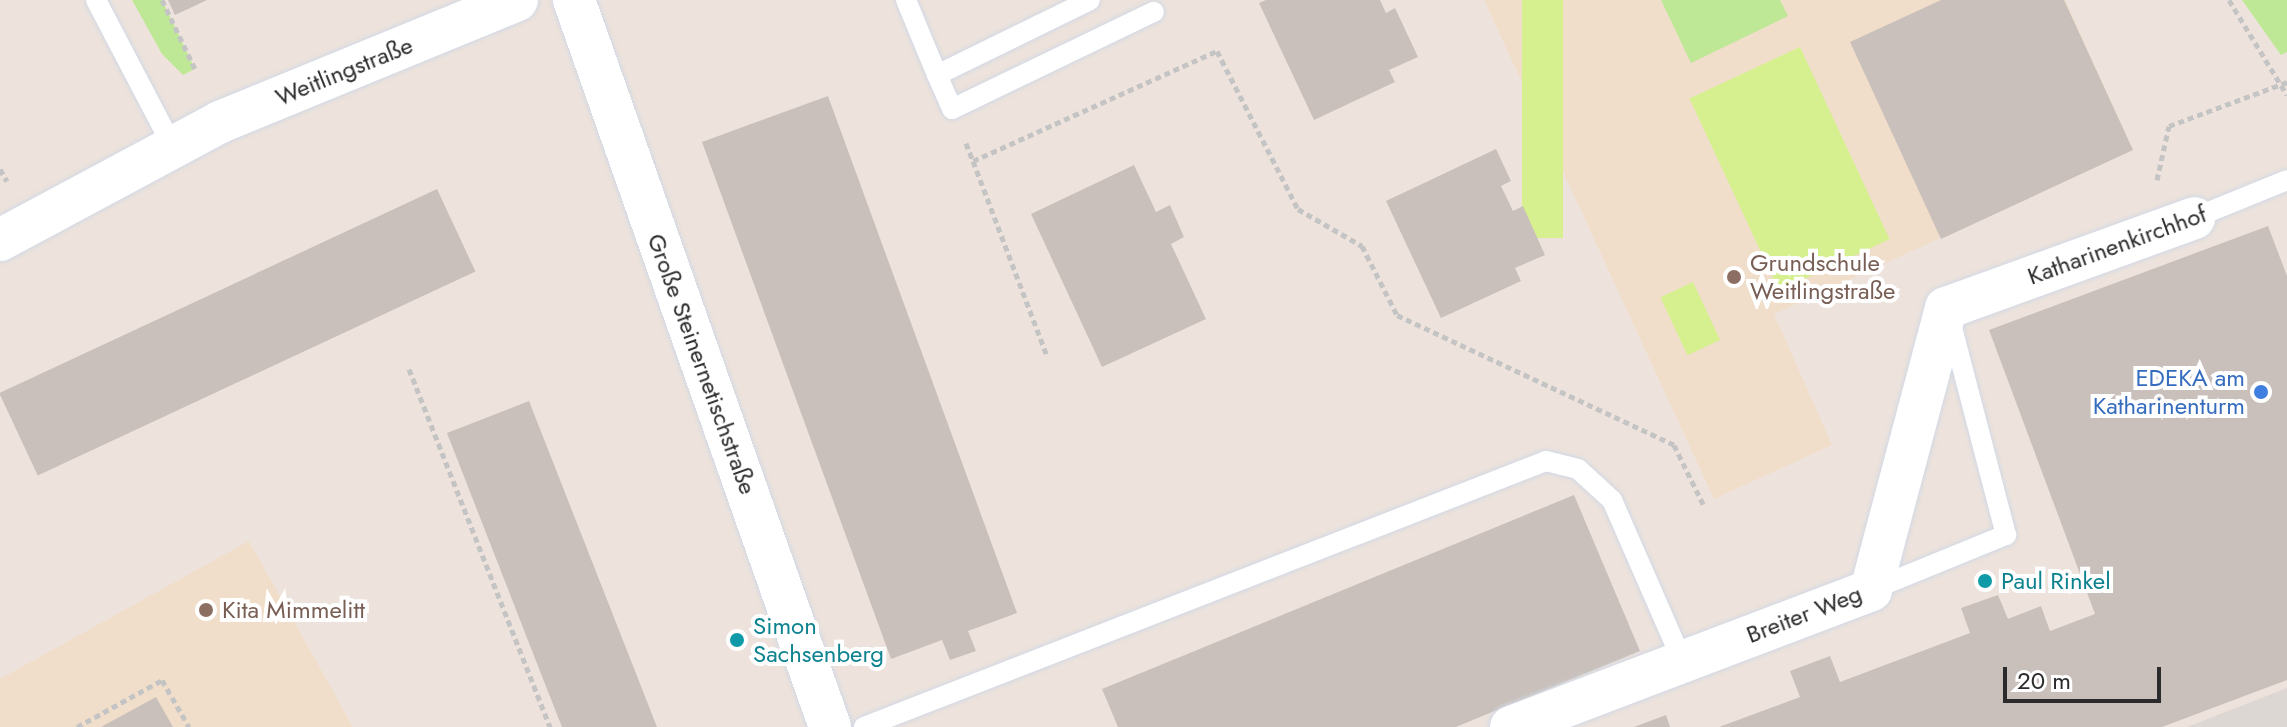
<!DOCTYPE html>
<html>
<head>
<meta charset="utf-8">
<style>
  body { margin:0 }
  #map { position:relative; width:2287px; height:727px; overflow:hidden; background:#eee3dc; font-family:Jost,sans-serif }
  div>[style] { position:absolute }
  .education>* { inset:0; background:#f0deca }
  .green>* { inset:0; background:#bee895 }
  .pitch>* { inset:0; background:#d6f090; transform-origin:0 0 }
  .plaza>* { inset:0; background:#ddd7d3 }
  .building>* { inset:0; background:#c9c0bb; transform-origin:0 0 }
  .path>* { height:5px; margin-top:-2.5px; transform-origin:0; background:repeating-linear-gradient(90deg,#c4c4c4 0 6px,transparent 0 10px) }
  .roads { filter:drop-shadow(0 0 2px #d1d8e4) drop-shadow(0 0 2px #d1d8e4) }
  .service>* { height:20px; margin:-10px; padding:0 10px; transform-origin:10px; border-radius:10px; background:#fff }
  .minor>* { height:42px; margin:-21px; padding:0 21px; transform-origin:21px; border-radius:21px; background:#fff }
  .dots>* { width:22px; height:22px; translate:-50% -50%; box-sizing:border-box; border:4px solid #fff; border-radius:50% }
  span { translate:-50% -50%; white-space:nowrap; text-align:center; line-height:1.15; -webkit-text-stroke:8px #fff; paint-order:stroke }
  .street-label { font-size:24px; color:#2b2b2b }
  .education-label { font-size:24px; color:#785e54 }
  .left { translate:0 -50%; text-align:left }
  .shop-label { font-size:24px; color:#366cbe }
  .right { translate:-100% -50%; text-align:right }
  .culture-label { font-size:24px; color:#0d838f }
  .scale { position:absolute; left:2003px; top:667px; width:158px; height:36px; box-sizing:border-box; border:4px solid #2b2b2b; border-top:0; padding-left:10px; font-size:24px; line-height:28px; white-space:nowrap; color:#2b2b2b; -webkit-text-stroke:6px #fff; paint-order:stroke }
</style>
</head>
<body>
<div id="map">
  <div class="education">
    <i style="clip-path:polygon(1484px 0,2065px 0,2133px 150px,1774px 314px,1832px 445px,1714px 499px)"></i>
    <i style="clip-path:polygon(249px 541px,353px 727px,0 727px,0 679px)"></i>
  </div>
  <div class="green">
    <i style="clip-path:polygon(132px 0,162px 0,195px 69px,183px 75px,162px 54px)"></i>
    <i style="clip-path:polygon(1661px 0,1780px 0,1788px 16px,1691px 63px)"></i>
    <i style="clip-path:polygon(2242px 0,2287px 0,2287px 52px,2281px 55px)"></i>
  </div>
  <div class="pitch">
    <i style="left:1522px;top:0;width:41px;height:238px"></i>
    <i style="left:1800px;top:47px;width:212px;height:122px;rotate:65deg"></i>
    <i style="left:1693px;top:282px;width:64px;height:36px;rotate:65deg"></i>
  </div>
  <div class="plaza">
    <i style="clip-path:polygon(2287px 688px,2287px 727px,2187px 727px)"></i>
  </div>
  <div class="building">
    <i style="clip-path:polygon(168px 0,207px 0,175px 15px)"></i>
    <i style="clip-path:polygon(1266px 0,1380px 0,1386px 13px,1395px 8px,1418px 57px,1389px 70px,1395px 82px,1314px 120px,1259px 3px)"></i>
    <i style="clip-path:polygon(1941px 0,2064px 0,2133px 150px,1941px 239px,1850px 42px)"></i>
    <i style="clip-path:polygon(828px 96px,1017px 613px,968px 631px,976px 651px,950px 660px,942px 640px,891px 659px,702px 142px)"></i>
    <i style="clip-path:polygon(1496px 149px,1511px 181px,1501px 186px,1513px 211px,1523px 206px,1545px 255px,1515px 268px,1521px 281px,1441px 318px,1386px 201px)"></i>
    <i style="clip-path:polygon(1134px 165px,1156px 212px,1170px 205px,1184px 237px,1171px 244px,1206px 319px,1102px 367px,1031px 214px)"></i>
    <i style="left:437px;top:189px;width:91px;height:483px;rotate:65deg"></i>
    <i style="clip-path:polygon(2268px 226px,2287px 276px,2287px 680px,2162px 727px,1719px 727px,1800px 697px,1790px 671px,1830px 656px,1840px 682px,1970px 633px,1961px 608px,1998px 595px,2008px 619px,2041px 606px,2050px 631px,2095px 614px,1989px 330px)"></i>
    <i style="clip-path:polygon(529px 401px,657px 727px,562px 727px,545px 684px,447px 433px)"></i>
    <i style="clip-path:polygon(1574px 495px,1640px 651px,1456px 727px,1118px 727px,1102px 689px)"></i>
    <i style="clip-path:polygon(156px 697px,173px 727px,101px 727px)"></i>
    <i style="clip-path:polygon(1666px 715px,1670px 727px,1634px 727px)"></i>
  </div>
  <div class="path">
    <i style="left:162px;top:0;width:76px;rotate:64.4deg"></i>
    <i style="left:2229px;top:0;width:111px;rotate:58.6deg"></i>
    <i style="left:966px;top:143px;width:19px;rotate:69deg"></i>
    <i style="left:973px;top:161px;width:268px;rotate:-24.3deg"></i>
    <i style="left:1217px;top:51px;width:178px;rotate:62.9deg"></i>
    <i style="left:1298px;top:209px;width:74px;rotate:30deg"></i>
    <i style="left:1362px;top:246px;width:77px;rotate:63.1deg"></i>
    <i style="left:1397px;top:315px;width:306px;rotate:25.1deg"></i>
    <i style="left:1674px;top:445px;width:66px;rotate:63.8deg"></i>
    <i style="left:973px;top:161px;width:209px;rotate:69.2deg"></i>
    <i style="left:0;top:169px;width:14px;rotate:60deg"></i>
    <i style="left:2157px;top:180px;width:55px;rotate:-77.5deg"></i>
    <i style="left:2169px;top:126px;width:126px;rotate:-20.4deg"></i>
    <i style="left:409px;top:369px;width:385px;rotate:68.5deg"></i>
    <i style="left:77px;top:727px;width:97px;rotate:-28.9deg"></i>
    <i style="left:162px;top:680px;width:54px;rotate:60.1deg"></i>
  </div>
  <div class="roads">
    <div class="service">
      <i style="left:96px;top:0;width:166px;rotate:62.4deg"></i>
      <i style="left:906px;top:0;width:81px;rotate:67.5deg"></i>
      <i style="left:937px;top:75px;width:170px;rotate:-26.1deg"></i>
      <i style="left:937px;top:75px;width:37px;rotate:66deg"></i>
      <i style="left:952px;top:109px;width:224px;rotate:-25.7deg"></i>
      <i style="left:2194px;top:218px;width:100px;rotate:-22.2deg"></i>
      <i style="left:1871px;top:590px;width:146px;rotate:-22.2deg"></i>
      <i style="left:2006px;top:535px;width:218px;rotate:-104.6deg"></i>
      <i style="left:864px;top:727px;width:732px;rotate:-21.31deg"></i>
      <i style="left:1546px;top:461px;width:33px;rotate:14deg"></i>
      <i style="left:1578px;top:469px;width:46px;rotate:42.4deg"></i>
      <i style="left:1612px;top:500px;width:175px;rotate:66.4deg"></i>
    </div>
    <div class="minor">
      <i style="left:574px;top:0;width:771px;rotate:70.6deg"></i>
      <i style="left:0;top:240px;width:250px;rotate:-28.2deg"></i>
      <i style="left:220px;top:122px;width:321px;rotate:-22.3deg"></i>
      <i style="left:1511px;top:727px;width:385px;rotate:-20.8deg"></i>
      <i style="left:1871px;top:590px;width:292px;rotate:-75.1deg"></i>
      <i style="left:1946px;top:308px;width:264px;rotate:-19.9deg"></i>
    </div>
  </div>
  <div class="dots">
    <i style="left:1734px;top:277px;background:#8d6e63"></i>
    <i style="left:2261px;top:392px;background:#3f7fe0"></i>
    <i style="left:1985px;top:581px;background:#0f9aa8"></i>
    <i style="left:206px;top:610px;background:#8d6e63"></i>
    <i style="left:737px;top:640px;background:#0f9aa8"></i>
  </div>
  <div class="street-label">
    <span style="left:344px;top:71px;rotate:-22deg">Weitlingstraße</span>
    <span style="left:2117px;top:245px;rotate:-20deg">Katharinenkirchhof</span>
    <span style="left:702px;top:364px;rotate:70deg">Große Steinernetischstraße</span>
    <span style="left:1804px;top:614px;rotate:-21deg">Breiter Weg</span>
  </div>
  <div class="education-label">
    <span class="left" style="left:1750px;top:277px">Grundschule<br>Weitlingstraße</span>
    <span class="left" style="left:222px;top:610px">Kita Mimmelitt</span>
  </div>
  <div class="shop-label">
    <span class="right" style="left:2245px;top:392px">EDEKA am<br>Katharinenturm</span>
  </div>
  <div class="culture-label">
    <span class="left" style="left:2001px;top:581px">Paul Rinkel</span>
    <span class="left" style="left:753px;top:640px">Simon<br>Sachsenberg</span>
  </div>
  <div class="scale">20 m</div>
</div>
</body>
</html>
